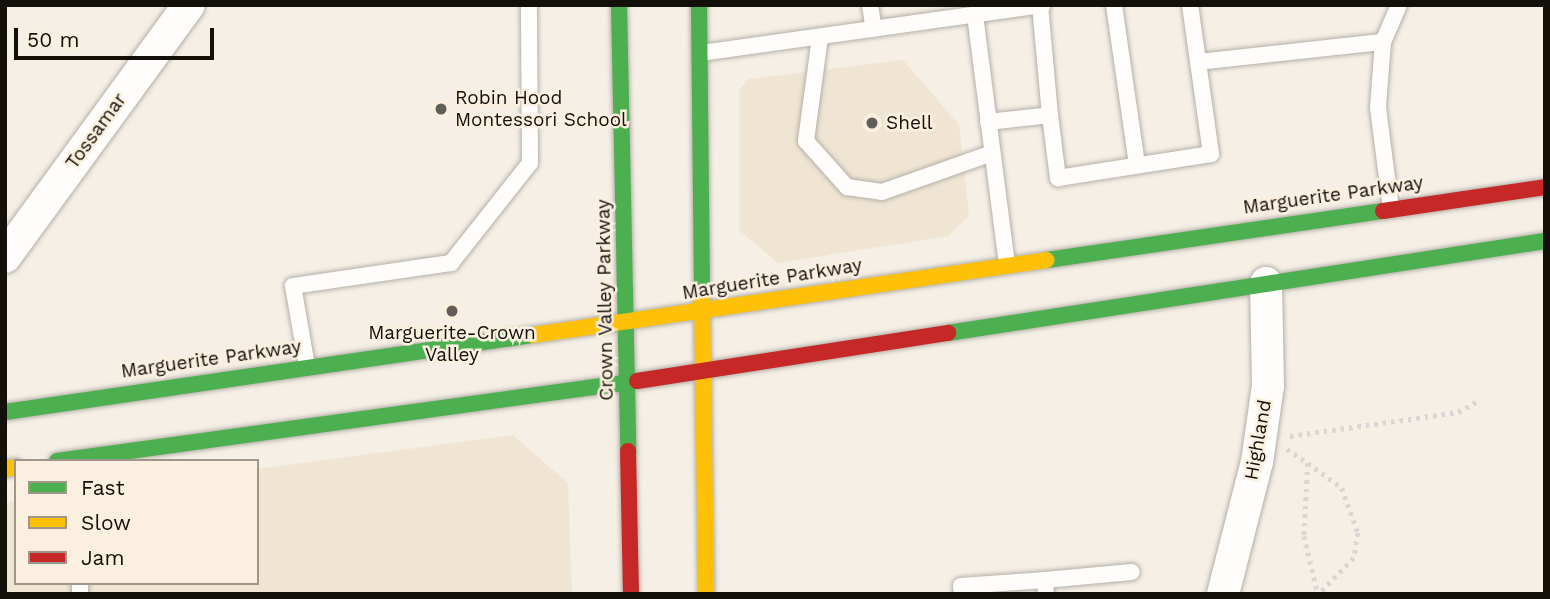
<!DOCTYPE html>
<html>
<head>
<meta charset="utf-8">
<style>
  body { margin:0 }
  #map { position:relative; width:1550px; height:599px; overflow:hidden; background:#f5efe5; font-family:"Work Sans",sans-serif }
  div>[style] { position:absolute }
  .built>* { inset:0; background:#f0e5d3 }
  .path>* { height:4.5px; margin-top:-2.25px; transform-origin:0; background:repeating-linear-gradient(90deg,#d9d7d5 0 3.5px,transparent 0 8.5px) }
  .roads { filter:drop-shadow(0 0 2px #b4b0a8) drop-shadow(0 0 2px #b4b0a8) }
  .lane>* { height:16px; margin:-8px; padding:0 8px; transform-origin:8px; border-radius:8px; background:#fefdfb }
  .street>* { height:32px; margin:-16px; padding:0 16px; transform-origin:16px; border-radius:16px; background:#fefdfb }
  .fast>* { height:16px; margin:-8px; padding:0 8px; transform-origin:8px; border-radius:8px; background:#4caf50 }
  .slow>* { height:16px; margin:-8px; padding:0 8px; transform-origin:8px; border-radius:8px; background:#ffc107 }
  .jam>* { height:16px; margin:-8px; padding:0 8px; transform-origin:8px; border-radius:8px; background:#c62828 }
  .dots>* { width:19px; height:19px; translate:-50% -50%; box-sizing:border-box; border:4px solid #fbf0df; border-radius:50% }
  span { translate:-50% -50%; white-space:nowrap; text-align:center; line-height:1.15; -webkit-text-stroke:5px #fbf0df; paint-order:stroke }
  .poi-label { font-size:19px; color:#13100a }
  .left { translate:0 -50%; text-align:left }
  .street-label { font-size:19px; color:#13100a }
  .frame { position:absolute; inset:0; border:7px solid #13100a; pointer-events:none }
  .legend { position:absolute; left:14px; top:459px; width:245px; height:126px; box-sizing:border-box; background:#fbf0df; border:2px solid #9e968a; margin:0; padding:9px 12px; list-style:none; font-size:21px; color:#13100a }
  .legend li { display:flex; align-items:center; gap:14px; height:35px }
  .legend b { width:35px; border:2px solid #9e968a }
  .scale { position:absolute; left:14px; top:28px; width:200px; height:32px; box-sizing:border-box; border:4px solid #13100a; border-top:0; padding-left:9px; font-size:21px; line-height:24px; white-space:nowrap; color:#13100a; -webkit-text-stroke:5px #fbf0df; paint-order:stroke }
</style>
</head>
<body>
<div id="map">
  <div class="built">
    <i style="clip-path:polygon(903px 60px,959px 125px,969px 216px,948px 236px,778px 263px,739px 230px,739px 90px,749px 79px)"></i>
    <i style="clip-path:polygon(513px 435px,568px 483px,572px 594px,5px 594px,5px 502px,16px 501px,16px 583px,257px 583px,257px 469px)"></i>
  </div>
  <div class="path">
    <i style="left:1290px;top:436px;width:170px;rotate:-8.1deg"></i>
    <i style="left:1458px;top:412px;width:21px;rotate:-29deg"></i>
    <i style="left:1287px;top:449px;width:25px;rotate:34deg"></i>
    <i style="left:1308px;top:463px;width:73px;rotate:93.1deg"></i>
    <i style="left:1304px;top:536px;width:60px;rotate:76.4deg"></i>
    <i style="left:1308px;top:463px;width:42px;rotate:36.3deg"></i>
    <i style="left:1342px;top:488px;width:48px;rotate:70.4deg"></i>
    <i style="left:1358px;top:533px;width:25px;rotate:99deg"></i>
    <i style="left:1354px;top:558px;width:50px;rotate:134.2deg"></i>
  </div>
  <div class="roads">
    <div class="lane">
      <i style="left:870px;top:5px;width:24px;rotate:81deg"></i>
      <i style="left:1114px;top:5px;width:162px;rotate:81.8deg"></i>
      <i style="left:975px;top:15px;width:251px;rotate:82.7deg"></i>
      <i style="left:820px;top:37px;width:105px;rotate:97.7deg"></i>
      <i style="left:806px;top:141px;width:62px;rotate:48.3deg"></i>
      <i style="left:847px;top:187px;width:35px;rotate:8deg"></i>
      <i style="left:882px;top:192px;width:117px;rotate:-19.5deg"></i>
      <i style="left:701px;top:53px;width:345px;rotate:-8deg"></i>
      <i style="left:1198px;top:62px;width:186px;rotate:-6.2deg"></i>
      <i style="left:1050px;top:115px;width:64px;rotate:82.8deg"></i>
      <i style="left:1058px;top:178px;width:155px;rotate:-8.9deg"></i>
      <i style="left:1211px;top:154px;width:150px;rotate:-98deg"></i>
      <i style="left:988px;top:122px;width:62px;rotate:-6.4deg"></i>
      <i style="left:1050px;top:115px;width:109px;rotate:-95.2deg"></i>
      <i style="left:1391px;top:209px;width:103px;rotate:-97.3deg"></i>
      <i style="left:1378px;top:107px;width:65px;rotate:-85.6deg"></i>
      <i style="left:1383px;top:42px;width:40px;rotate:-66.6deg"></i>
      <i style="left:307px;top:366px;width:81px;rotate:-99.9deg"></i>
      <i style="left:293px;top:286px;width:160px;rotate:-8.3deg"></i>
      <i style="left:451px;top:263px;width:127px;rotate:-51.7deg"></i>
      <i style="left:530px;top:163px;width:158px;rotate:-90.4deg"></i>
      <i style="left:1045px;top:580px;width:87px;rotate:-5.3deg"></i>
      <i style="left:80px;top:583px;width:11px;rotate:90deg"></i>
      <i style="left:962px;top:594px;width:8px;rotate:-97deg"></i>
      <i style="left:961px;top:586px;width:84px;rotate:-4.1deg"></i>
      <i style="left:1045px;top:580px;width:14px;rotate:86deg"></i>
    </div>
    <div class="street">
      <i style="left:5px;top:257px;width:312px;rotate:-53.9deg"></i>
      <i style="left:1223px;top:594px;width:136px;rotate:-75.6deg"></i>
      <i style="left:1257px;top:462px;width:77px;rotate:-81.8deg"></i>
      <i style="left:1268px;top:386px;width:103px;rotate:-91.1deg"></i>
    </div>
    <div class="fast">
      <i style="left:619px;top:5px;width:446px;rotate:88.8deg"></i>
      <i style="left:699px;top:5px;width:290px;rotate:89.4deg"></i>
      <i style="left:1047px;top:260px;width:340px;rotate:-8.3deg"></i>
      <i style="left:948px;top:333px;width:604px;rotate:-8.76deg"></i>
      <i style="left:5px;top:412px;width:534px;rotate:-8.3deg"></i>
      <i style="left:57px;top:461px;width:585px;rotate:-7.85deg"></i>
    </div>
    <div class="slow">
      <i style="left:702px;top:295px;width:299px;rotate:89.2deg"></i>
      <i style="left:533px;top:335px;width:519px;rotate:-8.3deg"></i>
      <i style="left:5px;top:469px;width:11px;rotate:-10deg"></i>
    </div>
    <div class="jam">
      <i style="left:1383px;top:211px;width:164px;rotate:-8.4deg"></i>
      <i style="left:637px;top:381px;width:315px;rotate:-8.8deg"></i>
      <i style="left:628px;top:451px;width:143px;rotate:88.8deg"></i>
    </div>
  </div>
  <div class="dots">
    <i style="left:441px;top:109px;background:#625e57"></i>
    <i style="left:872px;top:123px;background:#625e57"></i>
    <i style="left:452px;top:311px;background:#625e57"></i>
  </div>
  <div class="poi-label">
    <span class="left" style="left:455px;top:109px">Robin Hood<br>Montessori School</span>
    <span class="left" style="left:886px;top:123px">Shell</span>
    <span style="left:452px;top:344px">Marguerite-Crown<br>Valley</span>
  </div>
  <div class="street-label">
    <span style="left:96px;top:131px;rotate:-54deg">Tossamar</span>
    <span style="left:1333px;top:195px;rotate:-8deg">Marguerite Parkway</span>
    <span style="left:772px;top:279px;rotate:-9deg">Marguerite Parkway</span>
    <span style="left:605px;top:300px;rotate:-91deg">Crown Valley Parkway</span>
    <span style="left:211px;top:359px;rotate:-8deg">Marguerite Parkway</span>
    <span style="left:1258px;top:440px;rotate:-80deg">Highland</span>
  </div>
  <div class="frame"></div>
  <ul class="legend">
  <li><b style="height:9px;background:#4caf50"></b>Fast</li>
  <li><b style="height:9px;background:#ffc107"></b>Slow</li>
  <li><b style="height:9px;background:#c62828"></b>Jam</li>
  </ul>
  <div class="scale">50 m</div>
</div>
</body>
</html>
